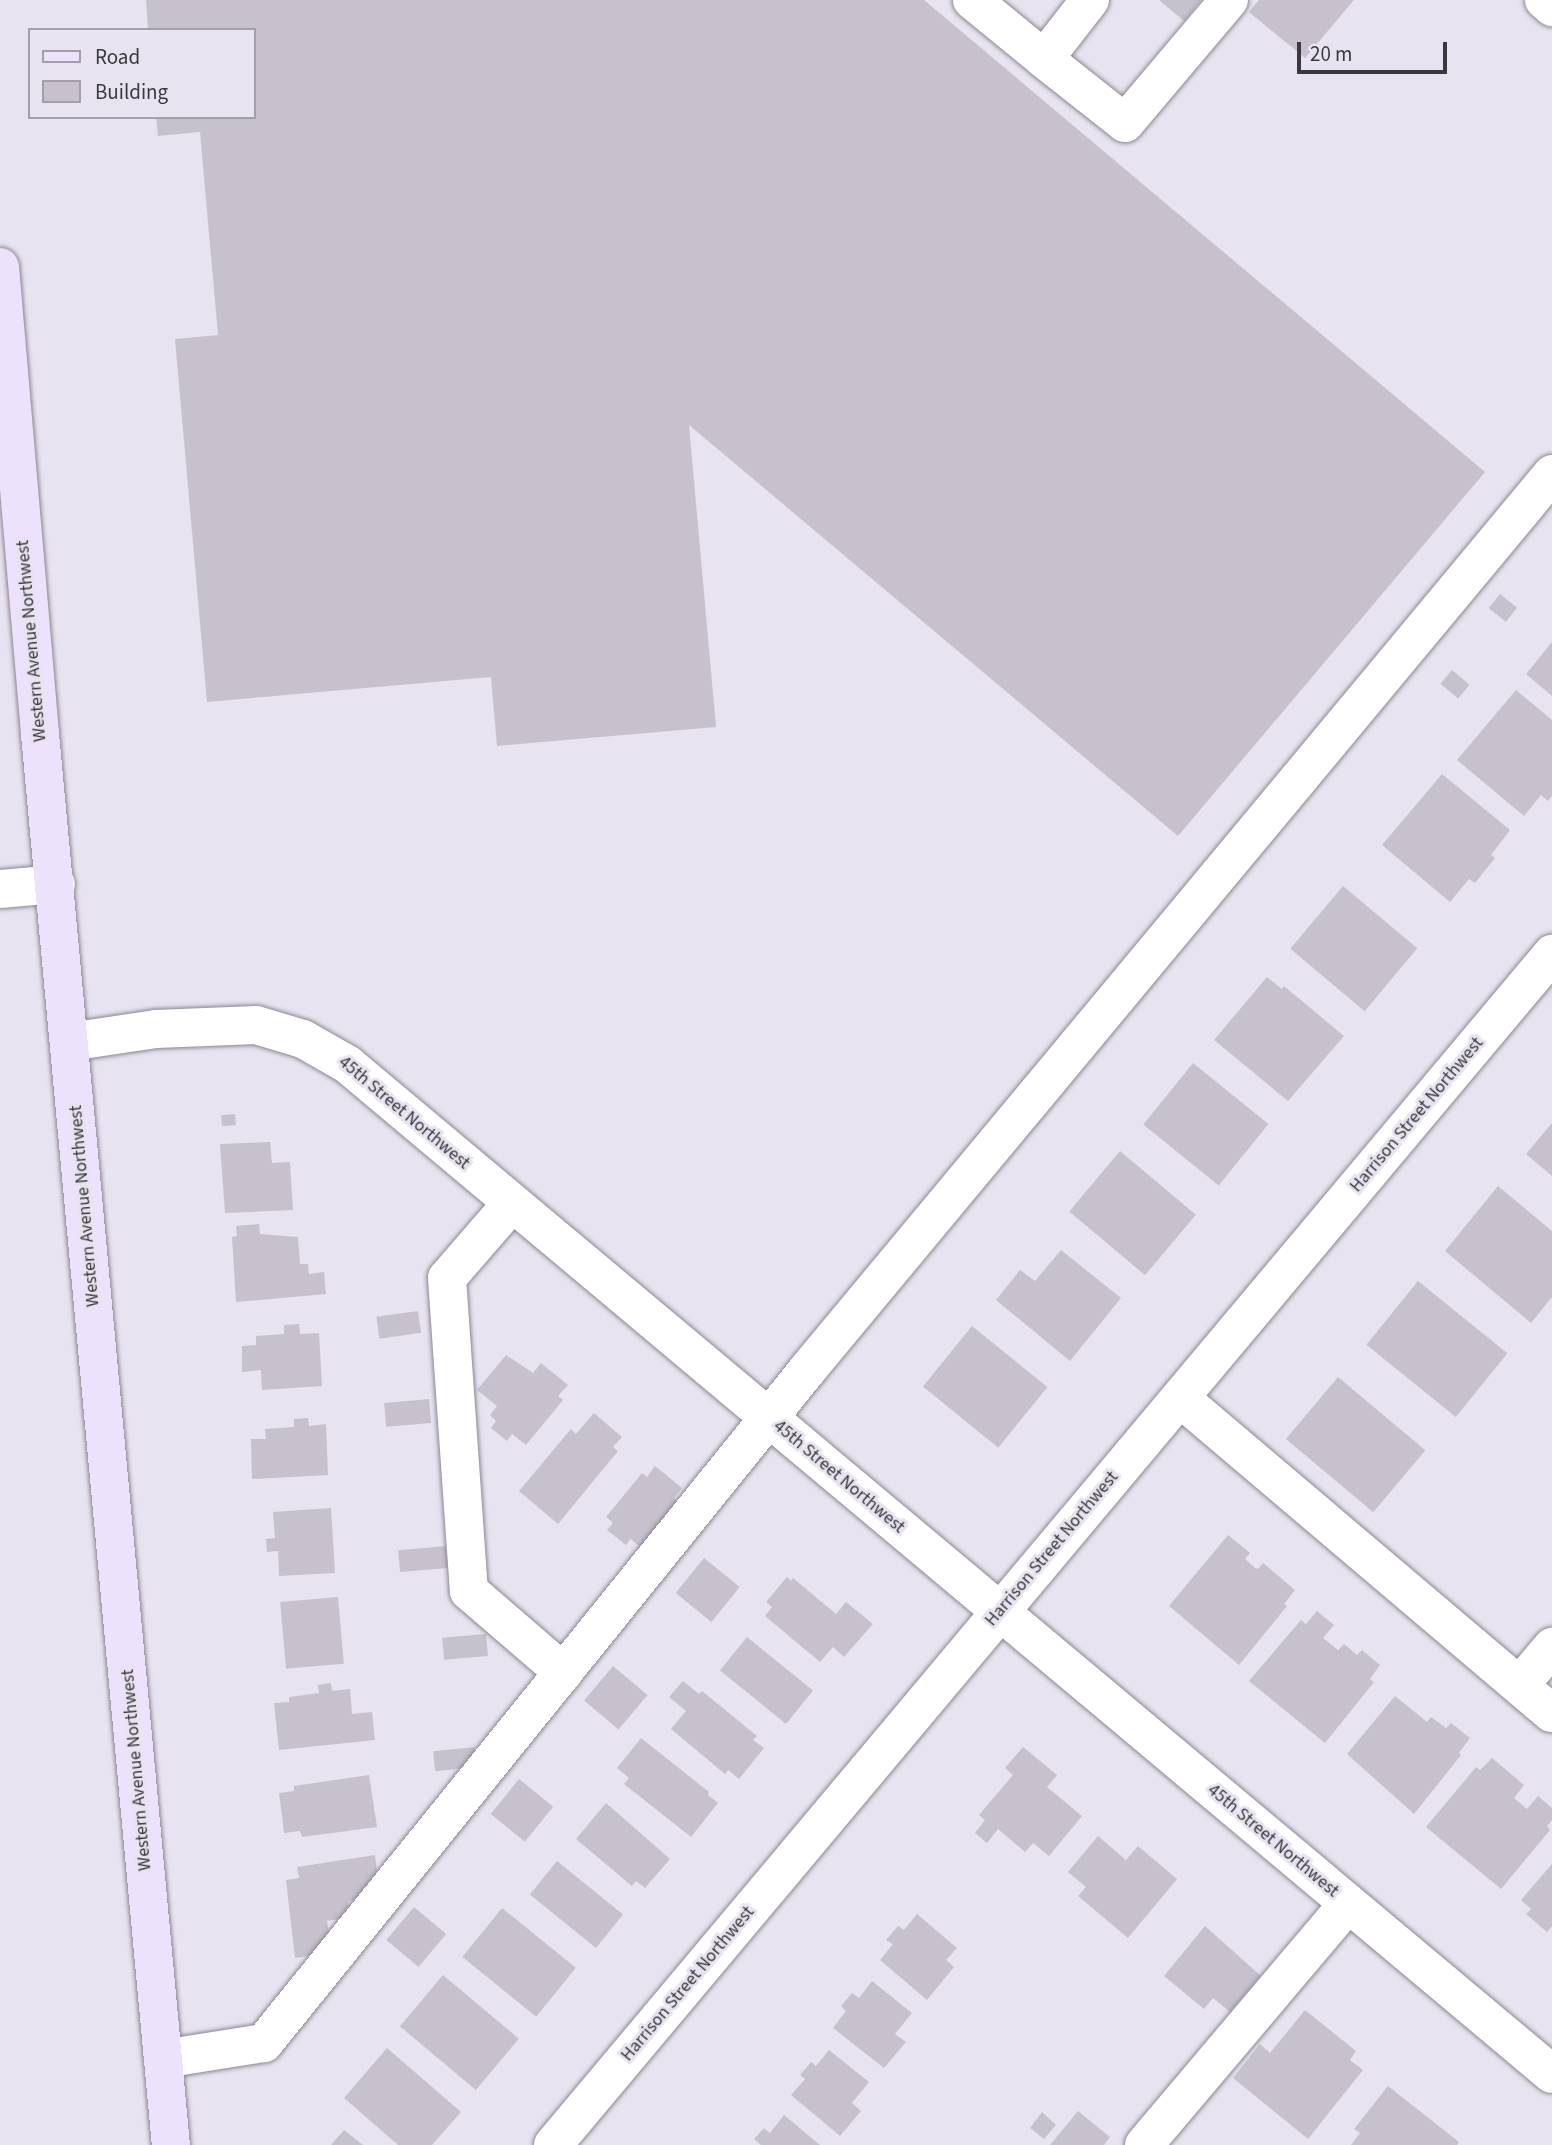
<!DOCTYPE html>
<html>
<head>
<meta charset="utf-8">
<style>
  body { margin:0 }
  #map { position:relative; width:1552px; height:2145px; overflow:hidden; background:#e8e3f0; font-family:"Source Sans 3",sans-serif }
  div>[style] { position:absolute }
  .building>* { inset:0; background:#c6c1cd; transform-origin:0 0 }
  .roads { filter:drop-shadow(0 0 2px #8c8793) drop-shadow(0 0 2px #8c8793) }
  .minor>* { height:38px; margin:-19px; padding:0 19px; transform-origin:19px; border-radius:19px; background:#fff }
  .major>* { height:38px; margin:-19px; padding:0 19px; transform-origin:19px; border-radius:19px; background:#ece2fb }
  span { translate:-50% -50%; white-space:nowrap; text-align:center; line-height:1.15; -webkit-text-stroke:6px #e8e3f0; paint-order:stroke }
  .street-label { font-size:18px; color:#3a383d }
  .legend { position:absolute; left:28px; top:28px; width:228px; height:91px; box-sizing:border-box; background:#e8e3f0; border:2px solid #a29fa8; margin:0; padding:9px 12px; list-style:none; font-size:21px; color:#3a383d }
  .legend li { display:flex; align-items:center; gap:14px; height:35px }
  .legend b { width:35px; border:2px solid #a29fa8 }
  .scale { position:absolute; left:1297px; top:42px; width:150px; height:32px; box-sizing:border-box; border:4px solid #3a383d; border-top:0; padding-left:9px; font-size:21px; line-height:24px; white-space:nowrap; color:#3a383d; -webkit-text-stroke:5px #e8e3f0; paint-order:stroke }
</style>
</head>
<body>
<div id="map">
  <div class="building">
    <i style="clip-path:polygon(146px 0,924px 0,1485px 472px,1178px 836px,689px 425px,716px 727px,497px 746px,491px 677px,207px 702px,175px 339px,218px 335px,200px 132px,158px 136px,156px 117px,254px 117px,254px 30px,148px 30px)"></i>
    <i style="clip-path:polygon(1159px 0,1201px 0,1184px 21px)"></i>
    <i style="clip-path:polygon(1259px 0,1354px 0,1305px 58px,1249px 12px)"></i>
    <i style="left:1500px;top:594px;width:22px;height:18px;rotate:39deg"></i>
    <i style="clip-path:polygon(1552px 642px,1552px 696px,1526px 674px)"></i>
    <i style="left:1452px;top:670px;width:23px;height:18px;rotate:40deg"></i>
    <i style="clip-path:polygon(1516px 690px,1552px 720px,1552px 796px,1548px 801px,1541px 795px,1524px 816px,1457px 760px)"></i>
    <i style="clip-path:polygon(1442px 774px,1510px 830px,1491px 855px,1495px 858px,1475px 883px,1469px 879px,1450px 902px,1382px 845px)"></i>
    <i style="left:1343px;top:886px;width:97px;height:82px;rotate:40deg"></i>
    <i style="clip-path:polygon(1267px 977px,1282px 989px,1284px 986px,1344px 1036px,1288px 1101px,1214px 1040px)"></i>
    <i style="left:1193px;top:1063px;width:97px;height:79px;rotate:39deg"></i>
    <i style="left:235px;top:1114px;width:11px;height:14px;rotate:85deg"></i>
    <i style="clip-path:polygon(1552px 1123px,1552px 1176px,1526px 1154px)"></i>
    <i style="clip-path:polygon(270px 1142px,272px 1163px,290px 1162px,293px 1210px,225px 1213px,220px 1144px)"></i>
    <i style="left:1120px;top:1151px;width:99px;height:79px;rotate:40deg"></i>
    <i style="clip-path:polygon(1498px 1186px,1552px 1231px,1552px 1297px,1531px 1323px,1445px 1251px)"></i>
    <i style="clip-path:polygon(259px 1224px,260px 1234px,298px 1237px,300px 1264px,308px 1264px,309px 1274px,324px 1272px,326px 1294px,236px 1302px,232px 1237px,237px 1236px,236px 1226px)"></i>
    <i style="clip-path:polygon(1061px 1250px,1121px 1298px,1070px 1361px,996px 1300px,1020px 1270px,1035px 1281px)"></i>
    <i style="left:1418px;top:1281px;width:115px;height:82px;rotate:39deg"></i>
    <i style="left:418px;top:1311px;width:22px;height:42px;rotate:82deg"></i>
    <i style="clip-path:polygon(299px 1324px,300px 1334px,319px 1333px,322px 1386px,262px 1390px,261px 1370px,242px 1372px,242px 1346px,256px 1345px,256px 1336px,284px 1334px,284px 1325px)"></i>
    <i style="left:972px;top:1326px;width:97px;height:78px;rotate:39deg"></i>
    <i style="clip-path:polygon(506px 1355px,533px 1373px,541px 1363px,568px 1385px,558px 1396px,563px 1400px,526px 1445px,512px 1434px,507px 1441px,491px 1428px,496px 1421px,490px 1415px,497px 1406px,477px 1390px)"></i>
    <i style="left:1338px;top:1377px;width:114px;height:81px;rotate:40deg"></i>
    <i style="left:429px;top:1399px;width:24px;height:45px;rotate:85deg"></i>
    <i style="clip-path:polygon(594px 1413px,622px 1437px,613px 1447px,618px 1451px,558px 1524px,519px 1491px,571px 1429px,576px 1434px)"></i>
    <i style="clip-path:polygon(308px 1418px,309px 1426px,326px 1424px,328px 1475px,252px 1479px,251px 1439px,266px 1439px,265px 1429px,294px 1427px,294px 1419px)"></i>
    <i style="clip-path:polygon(655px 1466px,682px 1488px,674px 1498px,678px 1502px,641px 1548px,631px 1539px,626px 1545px,607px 1530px,613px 1523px,606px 1517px,642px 1473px,647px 1477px)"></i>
    <i style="clip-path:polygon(331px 1508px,335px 1573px,279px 1576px,278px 1551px,267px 1552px,266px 1539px,275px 1538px,273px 1512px)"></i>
    <i style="clip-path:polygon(1228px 1535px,1250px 1553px,1245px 1559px,1255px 1568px,1258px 1569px,1263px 1563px,1295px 1590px,1284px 1604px,1287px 1606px,1239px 1665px,1169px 1606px)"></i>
    <i style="left:446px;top:1546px;width:22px;height:48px;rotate:85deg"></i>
    <i style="left:704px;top:1558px;width:46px;height:45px;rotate:39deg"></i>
    <i style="clip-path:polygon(787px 1577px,791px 1581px,793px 1578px,836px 1614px,846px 1602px,873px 1624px,844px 1657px,833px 1647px,820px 1662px,765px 1616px,772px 1607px,766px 1602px)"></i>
    <i style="left:338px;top:1597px;width:67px;height:58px;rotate:85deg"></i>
    <i style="clip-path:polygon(1317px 1611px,1334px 1625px,1323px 1638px,1338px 1650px,1344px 1644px,1357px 1655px,1362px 1650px,1380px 1665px,1370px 1679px,1374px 1682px,1325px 1743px,1249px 1681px,1301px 1620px,1306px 1624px)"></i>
    <i style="left:486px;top:1634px;width:22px;height:44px;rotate:85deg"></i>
    <i style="left:747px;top:1637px;width:85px;height:43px;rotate:39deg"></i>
    <i style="left:613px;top:1666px;width:45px;height:45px;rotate:40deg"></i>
    <i style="clip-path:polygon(683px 1681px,699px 1694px,702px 1691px,757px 1736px,753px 1740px,764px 1748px,739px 1779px,728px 1770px,725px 1774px,671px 1729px,686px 1711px,669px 1697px)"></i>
    <i style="clip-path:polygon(331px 1683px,332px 1691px,350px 1689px,352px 1714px,372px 1712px,375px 1740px,279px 1750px,274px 1703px,289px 1702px,289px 1697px,319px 1693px,318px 1685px)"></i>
    <i style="clip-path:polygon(1395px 1696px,1427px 1722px,1431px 1717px,1446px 1728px,1451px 1723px,1470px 1738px,1459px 1753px,1461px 1755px,1414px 1814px,1347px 1754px)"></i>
    <i style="clip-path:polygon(641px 1738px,709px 1792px,708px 1795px,718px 1803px,691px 1837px,624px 1784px,629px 1778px,617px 1768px)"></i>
    <i style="left:474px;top:1747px;width:20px;height:41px;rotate:84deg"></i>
    <i style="clip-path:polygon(1023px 1747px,1057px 1775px,1047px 1787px,1082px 1816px,1049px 1856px,1033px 1843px,1025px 1852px,998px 1829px,987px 1843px,975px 1833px,985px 1820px,979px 1815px,1013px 1775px,1005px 1768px)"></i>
    <i style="clip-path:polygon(1492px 1758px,1524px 1785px,1514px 1798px,1527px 1809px,1538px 1796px,1552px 1808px,1552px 1820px,1547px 1826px,1550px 1830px,1501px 1889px,1426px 1827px,1476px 1767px,1480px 1770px)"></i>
    <i style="clip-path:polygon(369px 1775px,377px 1827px,302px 1837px,300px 1831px,284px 1833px,279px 1793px,294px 1791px,294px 1786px)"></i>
    <i style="left:519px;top:1779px;width:44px;height:45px;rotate:39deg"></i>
    <i style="clip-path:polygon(606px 1803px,670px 1859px,645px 1888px,636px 1881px,632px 1886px,576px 1839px)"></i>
    <i style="clip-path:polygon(1098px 1836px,1126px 1860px,1138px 1846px,1177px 1879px,1128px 1938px,1078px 1896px,1086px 1887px,1068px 1872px)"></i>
    <i style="clip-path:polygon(375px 1855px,379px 1886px,369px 1898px,348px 1901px,351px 1917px,327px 1921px,330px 1942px,319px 1954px,295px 1958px,286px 1880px,299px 1878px,297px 1867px)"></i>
    <i style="left:557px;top:1861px;width:85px;height:43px;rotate:39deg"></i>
    <i style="clip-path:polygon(1552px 1864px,1552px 1926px,1547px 1932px,1526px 1914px,1531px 1909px,1521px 1900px)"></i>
    <i style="left:414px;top:1907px;width:42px;height:43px;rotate:40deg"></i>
    <i style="left:502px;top:1908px;width:95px;height:63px;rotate:39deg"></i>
    <i style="clip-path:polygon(917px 1914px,957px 1948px,946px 1960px,954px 1967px,927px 2000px,880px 1960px,893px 1944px,886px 1940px,898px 1926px,904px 1930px)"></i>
    <i style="clip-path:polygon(1205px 1926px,1261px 1976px,1230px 2012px,1213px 1998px,1204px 2009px,1164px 1976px)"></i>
    <i style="left:443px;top:1975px;width:99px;height:67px;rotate:40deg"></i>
    <i style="clip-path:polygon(872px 1981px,912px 2013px,895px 2034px,906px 2042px,884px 2068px,833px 2028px,846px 2011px,841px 2006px,852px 1993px,859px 1998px)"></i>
    <i style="clip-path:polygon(1305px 2010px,1356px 2051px,1350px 2060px,1363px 2070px,1308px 2139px,1233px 2078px,1260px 2044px,1270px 2053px)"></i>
    <i style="clip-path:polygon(387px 2048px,461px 2112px,432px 2145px,398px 2145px,344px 2098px)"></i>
    <i style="clip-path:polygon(829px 2050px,869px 2082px,852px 2103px,861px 2111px,840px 2136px,791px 2095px,805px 2079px,800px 2075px,811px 2062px,816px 2066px)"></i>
    <i style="clip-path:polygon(1388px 2086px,1459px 2142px,1457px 2145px,1351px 2145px,1360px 2133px,1354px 2129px)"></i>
    <i style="clip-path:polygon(1078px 2111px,1110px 2137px,1104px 2145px,1050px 2145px)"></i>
    <i style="clip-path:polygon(1042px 2112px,1056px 2125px,1044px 2139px,1030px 2128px)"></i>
    <i style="clip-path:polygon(784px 2115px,820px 2145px,761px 2145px,754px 2139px,764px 2128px,770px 2133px)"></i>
    <i style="clip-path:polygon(344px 2130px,363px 2145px,331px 2145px)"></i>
  </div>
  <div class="roads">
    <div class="minor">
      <i style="left:972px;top:0;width:93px;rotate:39.3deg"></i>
      <i style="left:1044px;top:59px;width:75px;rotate:-52.1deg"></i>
      <i style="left:1544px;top:0;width:11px;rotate:41deg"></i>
      <i style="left:1044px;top:59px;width:103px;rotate:38.3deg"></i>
      <i style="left:1125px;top:123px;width:161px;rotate:-49.8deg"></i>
      <i style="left:0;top:889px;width:56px;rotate:-5.1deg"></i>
      <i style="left:69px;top:1042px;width:88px;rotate:-8.5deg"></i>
      <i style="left:156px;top:1029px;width:100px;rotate:-2.3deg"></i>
      <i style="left:256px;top:1025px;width:49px;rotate:16.6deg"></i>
      <i style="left:303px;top:1039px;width:51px;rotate:29.6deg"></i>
      <i style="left:347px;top:1064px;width:1572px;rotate:39.97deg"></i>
      <i style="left:512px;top:1203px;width:99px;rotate:130.9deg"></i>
      <i style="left:447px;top:1278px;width:314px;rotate:86deg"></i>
      <i style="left:469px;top:1591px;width:125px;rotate:40.8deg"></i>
      <i style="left:1180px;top:1398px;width:487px;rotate:40.3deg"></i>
      <i style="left:1520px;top:1685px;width:50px;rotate:-49.9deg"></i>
      <i style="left:163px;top:2059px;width:102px;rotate:-9deg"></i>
      <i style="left:264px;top:2043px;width:866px;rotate:-51.09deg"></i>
      <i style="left:808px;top:1369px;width:1164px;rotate:-50.26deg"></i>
      <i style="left:553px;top:2145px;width:1555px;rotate:-50.01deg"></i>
      <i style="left:1144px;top:2145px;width:316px;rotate:-49.8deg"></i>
    </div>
    <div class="major">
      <i style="left:0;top:267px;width:469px;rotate:85.1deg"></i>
      <i style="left:40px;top:734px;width:1417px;rotate:84.7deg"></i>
    </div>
  </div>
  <div class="street-label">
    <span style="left:32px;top:641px;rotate:-95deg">Western Avenue Northwest</span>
    <span style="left:404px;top:1113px;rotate:40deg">45th Street Northwest</span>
    <span style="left:1417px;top:1115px;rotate:-50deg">Harrison Street Northwest</span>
    <span style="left:85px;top:1206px;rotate:-95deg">Western Avenue Northwest</span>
    <span style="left:839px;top:1477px;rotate:40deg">45th Street Northwest</span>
    <span style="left:1052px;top:1549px;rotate:-50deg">Harrison Street Northwest</span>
    <span style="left:137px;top:1770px;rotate:-95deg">Western Avenue Northwest</span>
    <span style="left:1273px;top:1841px;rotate:40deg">45th Street Northwest</span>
    <span style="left:688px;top:1984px;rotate:-50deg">Harrison Street Northwest</span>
  </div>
  <ul class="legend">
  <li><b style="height:9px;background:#ece2fb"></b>Road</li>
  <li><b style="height:19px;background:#c6c1cd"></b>Building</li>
  </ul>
  <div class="scale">20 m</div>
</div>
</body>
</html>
